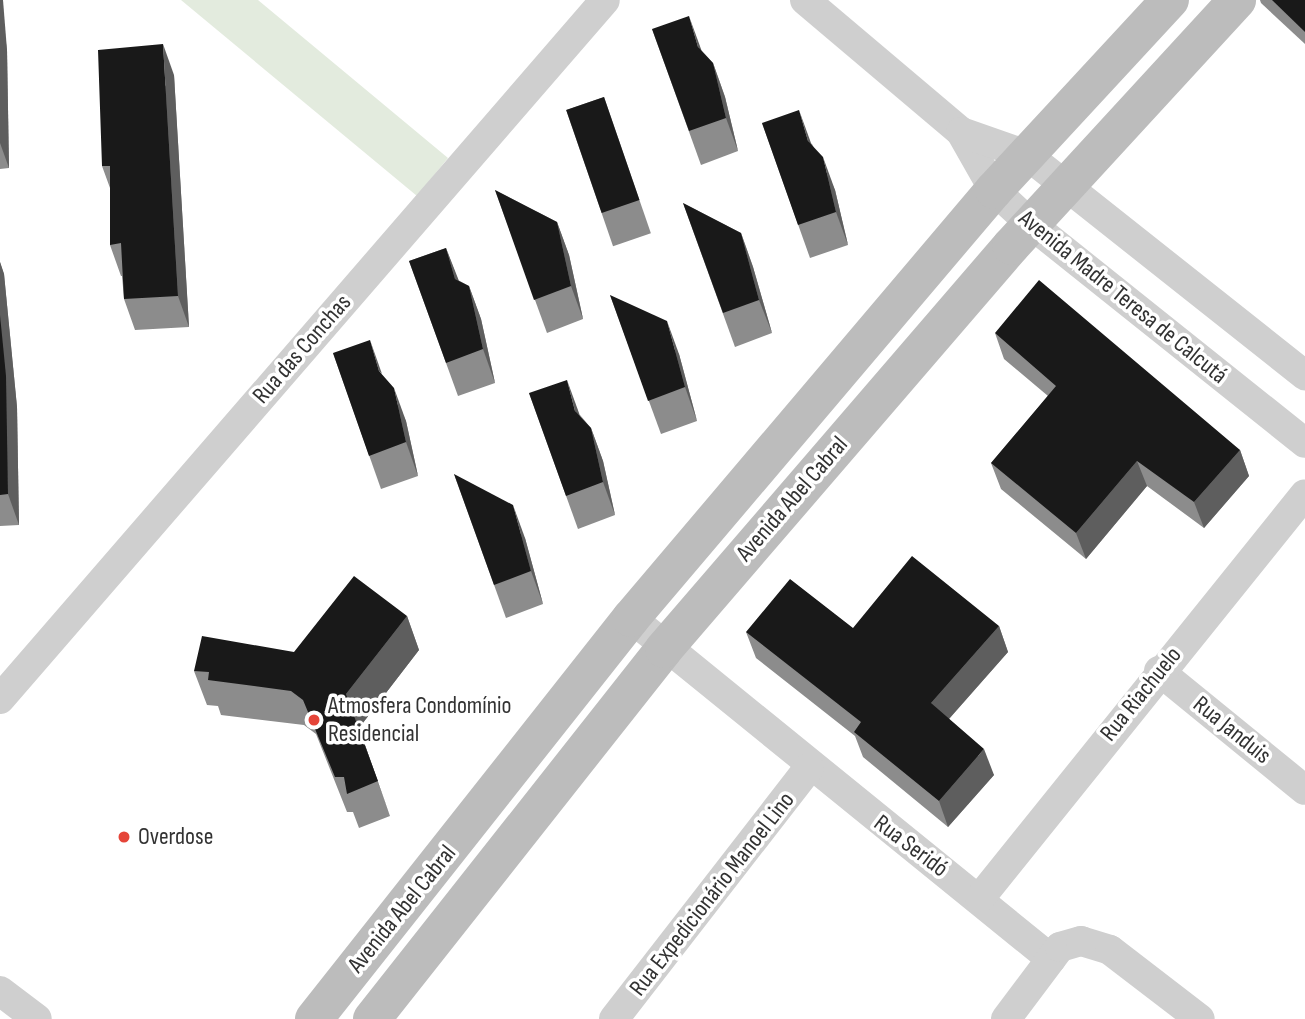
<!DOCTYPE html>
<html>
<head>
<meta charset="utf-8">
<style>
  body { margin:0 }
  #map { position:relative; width:1305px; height:1019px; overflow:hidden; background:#fff; font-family:"Sofia Sans Condensed",sans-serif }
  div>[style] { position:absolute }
  .green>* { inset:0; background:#e3ebde }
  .minor>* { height:30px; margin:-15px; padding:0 15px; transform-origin:15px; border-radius:15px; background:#cfcfcf }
  .secondary>* { height:38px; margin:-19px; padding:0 19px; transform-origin:19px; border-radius:19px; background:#bcbcbc }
  .wall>* { inset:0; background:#8c8c8c; transform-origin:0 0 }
  .shaded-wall>* { inset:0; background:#5e5e5e }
  .building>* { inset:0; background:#191919; transform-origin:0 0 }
  .dots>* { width:19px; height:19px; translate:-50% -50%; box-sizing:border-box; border:4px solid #fff; border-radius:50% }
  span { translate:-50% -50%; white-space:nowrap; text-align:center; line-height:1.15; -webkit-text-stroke:7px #fff; paint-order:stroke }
  .street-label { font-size:24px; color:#323232 }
  .poi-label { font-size:24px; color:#323232 }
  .left { translate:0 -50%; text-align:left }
</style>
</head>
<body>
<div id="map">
  <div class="green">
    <i style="clip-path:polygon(181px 0,258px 0,448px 158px,417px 196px)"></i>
  </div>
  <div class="minor">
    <i style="left:805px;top:0;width:204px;rotate:40.2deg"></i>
    <i style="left:961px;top:132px;width:67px;rotate:60.4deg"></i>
    <i style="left:994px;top:190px;width:52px;rotate:42.6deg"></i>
    <i style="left:1032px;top:225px;width:349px;rotate:38.6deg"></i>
    <i style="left:961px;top:132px;width:70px;rotate:19.2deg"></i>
    <i style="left:1027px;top:155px;width:355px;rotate:38.4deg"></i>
    <i style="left:631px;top:618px;width:541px;rotate:39.07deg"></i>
    <i style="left:1159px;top:671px;width:188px;rotate:39.2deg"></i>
    <i style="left:0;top:699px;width:924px;rotate:-49.12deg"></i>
    <i style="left:980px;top:898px;width:518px;rotate:-51.18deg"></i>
    <i style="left:0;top:991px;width:46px;rotate:37.1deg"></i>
    <i style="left:614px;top:1019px;width:318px;rotate:-52.2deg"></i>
    <i style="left:1006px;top:1019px;width:90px;rotate:-53.1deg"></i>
    <i style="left:1060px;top:947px;width:22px;rotate:-16deg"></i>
    <i style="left:1081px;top:941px;width:30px;rotate:17deg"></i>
    <i style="left:1110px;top:950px;width:113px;rotate:37.5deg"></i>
  </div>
  <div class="secondary">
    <i style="left:314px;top:1019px;width:511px;rotate:-51.67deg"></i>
    <i style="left:631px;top:618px;width:561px;rotate:-49.7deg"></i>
    <i style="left:994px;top:190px;width:259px;rotate:-47.2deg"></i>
    <i style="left:372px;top:1019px;width:471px;rotate:-51.7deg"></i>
    <i style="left:664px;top:649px;width:532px;rotate:-49.27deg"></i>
    <i style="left:1011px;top:246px;width:334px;rotate:-47.4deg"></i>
  </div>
  <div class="wall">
    <i style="clip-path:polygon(0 0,7px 50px,9px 168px,0 169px)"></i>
    <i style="clip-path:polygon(1260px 0,1305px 0,1305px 44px,1261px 3px)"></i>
    <i style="clip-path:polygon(652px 29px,702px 51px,713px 63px,725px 97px,738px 151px,701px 165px)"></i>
    <i style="clip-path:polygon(174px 75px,189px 327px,135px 330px,124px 299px,122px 276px,121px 276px,110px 245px,110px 188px,102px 166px)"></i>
    <i style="left:604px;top:97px;width:144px;height:40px;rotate:71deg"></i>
    <i style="clip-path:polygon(762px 123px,812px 144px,835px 190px,848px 245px,810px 258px)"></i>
    <i style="clip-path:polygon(495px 190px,557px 222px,569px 255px,583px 319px,547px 333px)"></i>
    <i style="clip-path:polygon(683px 203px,741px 233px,753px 267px,772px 333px,735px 347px)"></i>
    <i style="clip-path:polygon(446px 248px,458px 280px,469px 286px,481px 319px,495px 383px,458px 396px,409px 261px)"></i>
    <i style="clip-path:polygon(0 262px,4px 274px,17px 407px,19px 525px,0 526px)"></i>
    <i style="clip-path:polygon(610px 295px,679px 354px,697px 421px,661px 434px)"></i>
    <i style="clip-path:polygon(995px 333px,1240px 450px,1249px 476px,1204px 528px,1147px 486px,1086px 559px,1001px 489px,991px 463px,1048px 396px,1004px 359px)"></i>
    <i style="clip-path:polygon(333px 353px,382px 375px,406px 421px,418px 476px,381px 489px)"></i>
    <i style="clip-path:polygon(529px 393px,580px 415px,591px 428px,603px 461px,615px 515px,578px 529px)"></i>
    <i style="clip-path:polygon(454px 474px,525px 538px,543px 604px,506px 618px)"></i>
    <i style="clip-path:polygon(407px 616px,419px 650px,359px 728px,390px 816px,359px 828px,353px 812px,347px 812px,316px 734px,304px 725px,221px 715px,218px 706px,207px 705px,194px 671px,294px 652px)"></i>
    <i style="clip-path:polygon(999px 626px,1008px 652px,949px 719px,994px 775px,948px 827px,863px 757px,855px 736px,756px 658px,746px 632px,853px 628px)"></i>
  </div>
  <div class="shaded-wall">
    <i style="clip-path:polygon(0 0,3px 0,7px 50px,9px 168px,0 143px)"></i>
    <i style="clip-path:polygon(689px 16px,701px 49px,710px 80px,698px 47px)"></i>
    <i style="clip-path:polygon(163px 44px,174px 75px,189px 327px,178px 296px)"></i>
    <i style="clip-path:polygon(713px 63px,725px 97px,738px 151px,726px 118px)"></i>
    <i style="clip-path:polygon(799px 110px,811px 143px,820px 174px,808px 141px)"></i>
    <i style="clip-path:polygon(823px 157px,835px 190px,848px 245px,836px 212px)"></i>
    <i style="clip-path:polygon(557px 222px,569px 255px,583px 319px,571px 286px)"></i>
    <i style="clip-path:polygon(741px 233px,753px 267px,772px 333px,759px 300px)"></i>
    <i style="clip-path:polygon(446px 248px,459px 281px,455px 279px)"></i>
    <i style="clip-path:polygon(0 262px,4px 274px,17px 407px,19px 525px,8px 494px,0 315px)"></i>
    <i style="clip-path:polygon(469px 286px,481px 319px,495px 383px,483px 349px)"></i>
    <i style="clip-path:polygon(667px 321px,679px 354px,697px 421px,685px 387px)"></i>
    <i style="clip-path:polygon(370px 340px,382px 374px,379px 371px)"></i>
    <i style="clip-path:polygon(567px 380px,579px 413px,588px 444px,575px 411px)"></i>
    <i style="clip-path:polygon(394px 388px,406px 421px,418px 476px,406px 442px)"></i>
    <i style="clip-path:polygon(591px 428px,603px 461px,615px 515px,603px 482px)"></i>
    <i style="clip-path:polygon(1240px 450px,1249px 476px,1204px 528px,1194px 502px)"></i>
    <i style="clip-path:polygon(1137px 461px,1147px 486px,1086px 559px,1076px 533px)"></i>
    <i style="clip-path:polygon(513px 505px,525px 538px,543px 604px,531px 571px)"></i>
    <i style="clip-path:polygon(407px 616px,419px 650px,359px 728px,390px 816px,346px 694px)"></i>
    <i style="clip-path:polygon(999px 626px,1008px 652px,940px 729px,931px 703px)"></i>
    <i style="clip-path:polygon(984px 749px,994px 775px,948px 827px,939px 801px)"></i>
  </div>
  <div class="building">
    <i style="clip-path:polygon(1272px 0,1305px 0,1305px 32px)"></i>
    <i style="clip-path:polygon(689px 16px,698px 47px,713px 63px,726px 118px,689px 131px,652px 29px)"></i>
    <i style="clip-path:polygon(163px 44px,178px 296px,124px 299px,121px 243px,110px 245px,110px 166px,102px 166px,98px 50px)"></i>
    <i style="left:604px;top:97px;width:109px;height:40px;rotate:71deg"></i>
    <i style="clip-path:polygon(799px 110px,808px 141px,823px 157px,836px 212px,798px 225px,762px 123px)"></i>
    <i style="clip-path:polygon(495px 190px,557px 222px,571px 286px,534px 300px)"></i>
    <i style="clip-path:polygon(683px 203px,741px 233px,759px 300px,723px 313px)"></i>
    <i style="clip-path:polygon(446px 248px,455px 279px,469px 286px,483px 349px,446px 363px,409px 261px)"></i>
    <i style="clip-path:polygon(1039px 280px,1240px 450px,1194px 502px,1137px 461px,1076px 533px,991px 463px,1056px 386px,995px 333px)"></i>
    <i style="clip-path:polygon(610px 295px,667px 321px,685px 387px,648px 401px)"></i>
    <i style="clip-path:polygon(0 315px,6px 376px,8px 494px,0 495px)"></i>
    <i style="clip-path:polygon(370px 340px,379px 371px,394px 388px,406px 442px,369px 456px,333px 353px)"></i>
    <i style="clip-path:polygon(567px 380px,575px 411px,591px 428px,603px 482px,566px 496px,529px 393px)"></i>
    <i style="clip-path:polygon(454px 474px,513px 505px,531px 571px,494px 585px)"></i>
    <i style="clip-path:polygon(912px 556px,999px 626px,931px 703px,984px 749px,939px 801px,854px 732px,861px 722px,746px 632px,790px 579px,853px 628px)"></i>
    <i style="clip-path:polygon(354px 576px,407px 616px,346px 694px,378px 781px,347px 794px,344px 777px,335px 777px,303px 700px,291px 691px,208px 680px,209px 672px,194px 671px,202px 636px,294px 652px)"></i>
  </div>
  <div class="dots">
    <i style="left:314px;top:720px;background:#e54539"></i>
    <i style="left:124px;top:837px;background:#e54539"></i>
  </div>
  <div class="street-label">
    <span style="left:1123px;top:297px;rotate:39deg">Avenida Madre Teresa de Calcutá</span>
    <span style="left:302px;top:349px;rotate:-49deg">Rua das Conchas</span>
    <span style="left:792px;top:499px;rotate:-49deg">Avenida Abel Cabral</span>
    <span style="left:1141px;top:694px;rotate:-51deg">Rua Riachuelo</span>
    <span style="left:1232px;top:730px;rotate:39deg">Rua Janduis</span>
    <span style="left:911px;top:846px;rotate:37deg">Rua Seridó</span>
    <span style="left:712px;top:894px;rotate:-52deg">Rua Expedicionário Manoel Lino</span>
    <span style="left:402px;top:909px;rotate:-51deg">Avenida Abel Cabral</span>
  </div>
  <div class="poi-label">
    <span class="left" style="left:328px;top:720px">Atmosfera Condomínio<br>Residencial</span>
    <span class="left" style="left:138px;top:837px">Overdose</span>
  </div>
</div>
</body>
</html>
